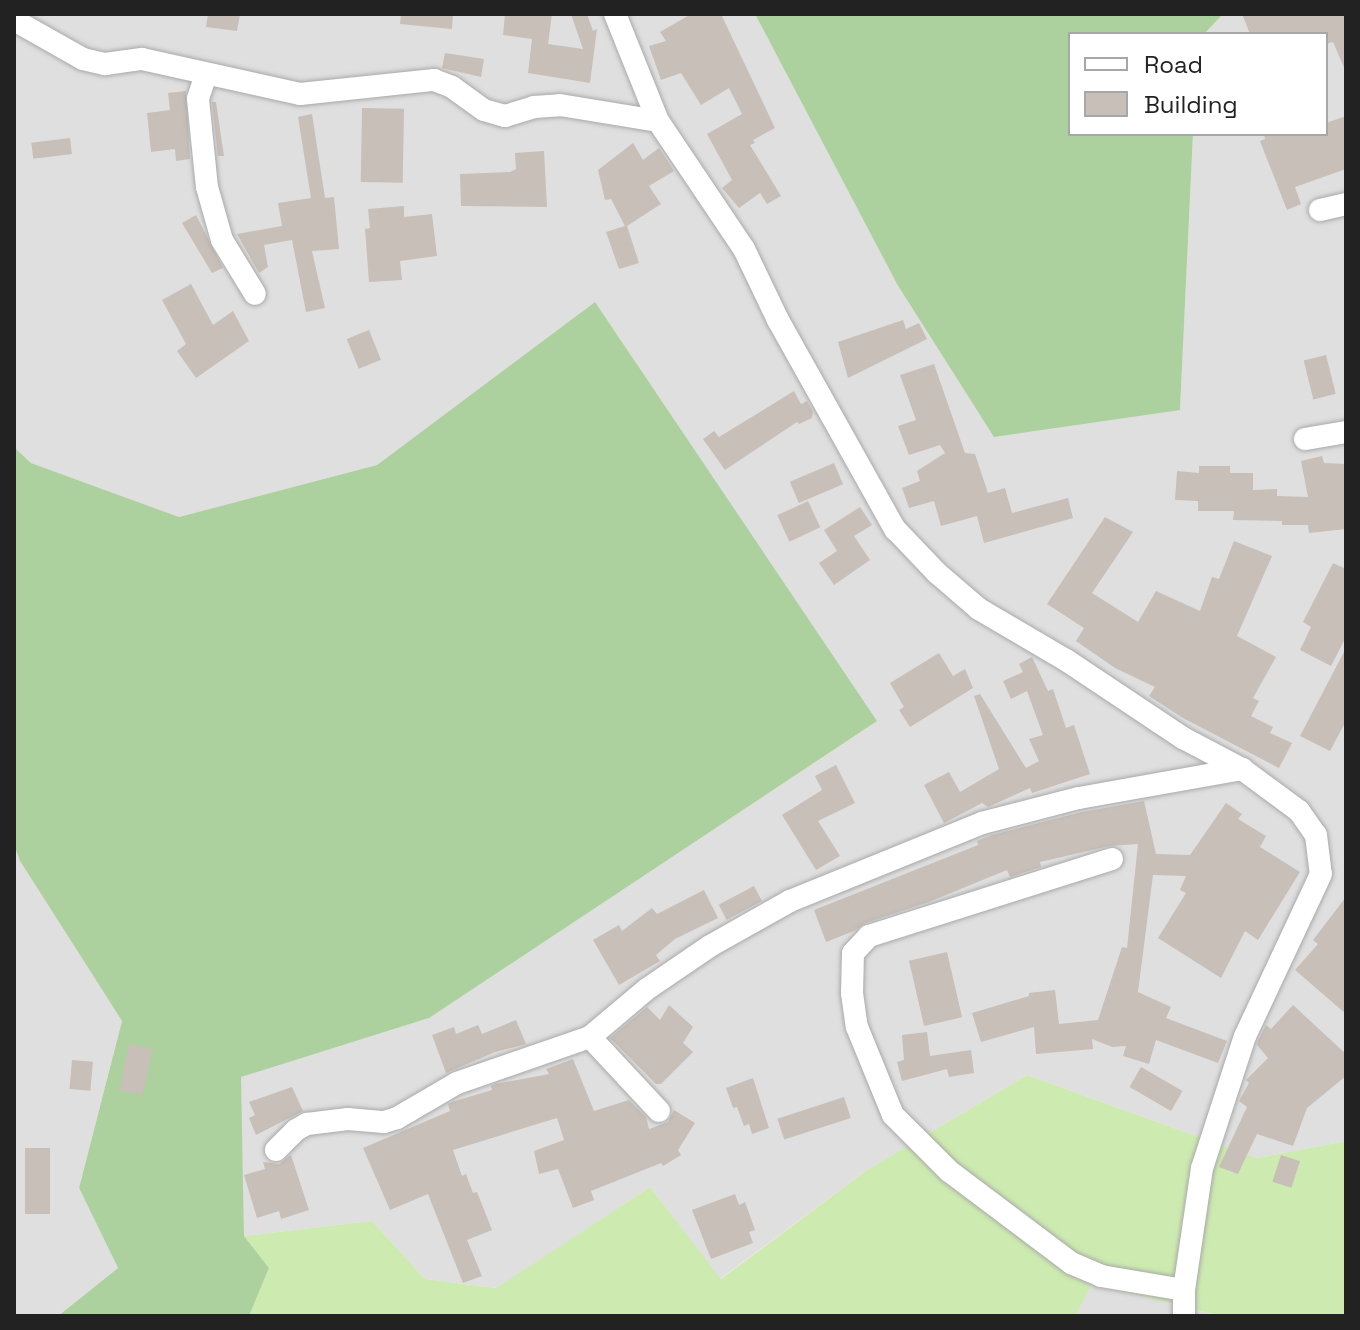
<!DOCTYPE html>
<html>
<head>
<meta charset="utf-8">
<style>
  body { margin:0 }
  #map { position:relative; width:1360px; height:1330px; overflow:hidden; background:#f2efe9; font-family:"Space Grotesk",sans-serif }
  div>[style] { position:absolute }
  .residential>* { inset:0; background:#e0dfdf }
  .grass>* { inset:0; background:#cdebb0 }
  .forest>* { inset:0; background:#add19e }
  .building>* { inset:0; background:#c7bfb8; transform-origin:0 0 }
  .roads { filter:drop-shadow(0 0 2px #a9a9a9) drop-shadow(0 0 2px #a9a9a9) }
  .minor>* { height:22px; margin:-11px; padding:0 11px; transform-origin:11px; border-radius:11px; background:#fff }
  span { translate:-50% -50%; white-space:nowrap; text-align:center; line-height:1.15; -webkit-text-stroke:7px #fff; paint-order:stroke }
  .frame { position:absolute; inset:0; border:16px solid #222; pointer-events:none }
  .legend { position:absolute; left:1068px; top:32px; width:260px; height:104px; box-sizing:border-box; background:#fff; border:2px solid #a7a7a7; margin:0; padding:10px 14px; list-style:none; font-size:24px; color:#222 }
  .legend li { display:flex; align-items:center; gap:16px; height:40px }
  .legend b { width:40px; border:2px solid #a7a7a7 }
</style>
</head>
<body>
<div id="map">
  <div class="residential">
    <i style="clip-path:polygon(14px 14px,755px 14px,897px 284px,1180px 410px,1193px 134px,1326px 134px,1326px 34px,1204px 34px,1223px 14px,1346px 14px,1346px 1141px,1257px 1158px,1027px 1075px,867px 1170px,720px 1279px,650px 1187px,497px 1288px,425px 1279px,372px 1221px,244px 1236px,240px 1077px,429px 1018px,595px 302px,377px 465px,179px 517px,31px 463px,14px 447px)"></i>
    <i style="clip-path:polygon(14px 845px,20px 861px,122px 1021px,79px 1188px,118px 1268px,58px 1316px,14px 1316px)"></i>
    <i style="clip-path:polygon(1091px 1284px,1221px 1316px,1075px 1316px)"></i>
  </div>
  <div class="grass">
    <i style="clip-path:polygon(1027px 1075px,1257px 1158px,1346px 1141px,1346px 1316px,1221px 1316px,1092px 1284px,1075px 1316px,249px 1316px,269px 1268px,244px 1236px,372px 1221px,425px 1279px,496px 1288px,650px 1187px,721px 1279px,867px 1170px)"></i>
  </div>
  <div class="forest">
    <i style="clip-path:polygon(755px 14px,1223px 14px,1204px 34px,1070px 34px,1070px 134px,1193px 134px,1180px 410px,994px 437px,897px 284px)"></i>
    <i style="clip-path:polygon(595px 302px,877px 721px,429px 1018px,241px 1077px,244px 1236px,269px 1268px,249px 1316px,58px 1316px,118px 1268px,79px 1188px,122px 1021px,20px 861px,14px 845px,14px 447px,31px 463px,179px 517px,377px 465px)"></i>
  </div>
  <div class="building">
    <i style="clip-path:polygon(208px 14px,240px 14px,237px 31px,206px 27px)"></i>
    <i style="clip-path:polygon(401px 14px,453px 14px,452px 29px,400px 24px)"></i>
    <i style="clip-path:polygon(505px 14px,552px 14px,548px 44px,583px 49px,571px 14px,587px 14px,593px 31px,597px 29px,590px 83px,528px 73px,532px 39px,503px 35px)"></i>
    <i style="clip-path:polygon(691px 14px,721px 14px,775px 128px,753px 140px,755px 143px,750px 145px,781px 196px,767px 204px,760px 193px,739px 208px,722px 188px,732px 180px,707px 134px,742px 114px,729px 88px,701px 105px,681px 73px,661px 80px,649px 46px,666px 41px,660px 32px)"></i>
    <i style="clip-path:polygon(1242px 14px,1343px 14px,1346px 22px,1346px 72px,1333px 42px,1326px 44px,1326px 34px,1250px 34px)"></i>
    <i style="clip-path:polygon(445px 53px,484px 59px,481px 77px,442px 68px)"></i>
    <i style="clip-path:polygon(186px 91px,190px 159px,176px 161px,175px 149px,151px 152px,147px 113px,170px 110px,168px 93px)"></i>
    <i style="clip-path:polygon(212px 102px,216px 102px,224px 156px,218px 156px)"></i>
    <i style="left:362px;top:108px;width:42px;height:74px;rotate:1deg"></i>
    <i style="clip-path:polygon(312px 114px,325px 198px,334px 197px,339px 249px,312px 251px,325px 308px,306px 312px,292px 240px,264px 245px,268px 267px,259px 273px,237px 234px,282px 226px,278px 203px,311px 198px,298px 117px)"></i>
    <i style="clip-path:polygon(1346px 116px,1346px 169px,1295px 187px,1301px 204px,1287px 210px,1260px 141px,1265px 139px,1264px 134px,1326px 134px,1326px 123px)"></i>
    <i style="left:70px;top:138px;width:16px;height:39px;rotate:83deg"></i>
    <i style="clip-path:polygon(633px 143px,643px 160px,659px 148px,674px 171px,649px 186px,661px 204px,627px 226px,639px 263px,619px 269px,606px 232px,625px 226px,611px 199px,605px 200px,598px 170px)"></i>
    <i style="clip-path:polygon(544px 151px,547px 207px,461px 206px,460px 174px,510px 172px,516px 169px,515px 153px)"></i>
    <i style="clip-path:polygon(404px 206px,404px 217px,432px 214px,437px 256px,400px 261px,402px 280px,369px 282px,365px 229px,370px 228px,368px 209px)"></i>
    <i style="clip-path:polygon(196px 215px,223px 268px,212px 273px,182px 223px)"></i>
    <i style="clip-path:polygon(191px 284px,213px 325px,233px 311px,249px 341px,196px 378px,177px 351px,186px 344px,162px 300px)"></i>
    <i style="clip-path:polygon(903px 320px,906px 329px,919px 323px,927px 339px,848px 378px,838px 342px)"></i>
    <i style="left:369px;top:330px;width:32px;height:24px;rotate:68deg"></i>
    <i style="left:1326px;top:355px;width:40px;height:23px;rotate:76deg"></i>
    <i style="clip-path:polygon(934px 364px,965px 453px,975px 454px,988px 493px,1005px 488px,1012px 513px,1068px 498px,1073px 518px,984px 543px,977px 516px,941px 526px,934px 501px,909px 508px,902px 488px,920px 481px,917px 471px,945px 453px,940px 445px,909px 455px,898px 426px,916px 420px,900px 375px)"></i>
    <i style="clip-path:polygon(794px 391px,801px 404px,807px 401px,813px 412px,812px 418px,799px 424px,797px 422px,725px 470px,703px 439px,714px 431px,719px 437px)"></i>
    <i style="clip-path:polygon(1322px 456px,1324px 463px,1346px 464px,1346px 529px,1309px 533px,1308px 525px,1282px 525px,1282px 521px,1233px 520px,1234px 511px,1198px 511px,1198px 501px,1175px 500px,1177px 471px,1199px 473px,1199px 466px,1230px 466px,1230px 473px,1253px 473px,1253px 490px,1277px 489px,1277px 496px,1308px 497px,1301px 461px)"></i>
    <i style="left:834px;top:463px;width:23px;height:48px;rotate:67deg"></i>
    <i style="left:808px;top:501px;width:29px;height:34px;rotate:65deg"></i>
    <i style="clip-path:polygon(860px 507px,872px 525px,854px 536px,870px 560px,834px 585px,819px 563px,837px 551px,824px 530px)"></i>
    <i style="clip-path:polygon(1105px 517px,1133px 532px,1092px 593px,1138px 622px,1156px 591px,1200px 611px,1212px 577px,1219px 579px,1234px 541px,1272px 556px,1237px 636px,1276px 657px,1253px 698px,1259px 701px,1251px 716px,1273px 727px,1270px 733px,1292px 743px,1279px 768px,1183px 718px,1149px 696px,1155px 687px,1115px 668px,1076px 641px,1084px 628px,1047px 604px)"></i>
    <i style="clip-path:polygon(1333px 563px,1346px 569px,1346px 637px,1331px 666px,1300px 650px,1311px 627px,1303px 622px)"></i>
    <i style="clip-path:polygon(1346px 648px,1346px 721px,1330px 751px,1300px 736px)"></i>
    <i style="clip-path:polygon(939px 653px,953px 676px,965px 669px,973px 688px,910px 727px,899px 710px,904px 707px,890px 683px)"></i>
    <i style="clip-path:polygon(1032px 657px,1048px 691px,1053px 689px,1066px 728px,1074px 725px,1090px 774px,1032px 793px,1030px 788px,988px 807px,982px 803px,944px 823px,924px 785px,949px 772px,960px 792px,999px 769px,974px 696px,980px 694px,1026px 768px,1039px 761px,1029px 739px,1043px 735px,1027px 691px,1011px 699px,1003px 681px,1023px 672px,1019px 664px)"></i>
    <i style="clip-path:polygon(836px 765px,855px 803px,818px 821px,840px 856px,816px 870px,782px 815px,822px 790px,815px 776px)"></i>
    <i style="clip-path:polygon(1144px 801px,1156px 854px,1190px 855px,1226px 803px,1242px 814px,1238px 819px,1266px 836px,1260px 847px,1300px 872px,1258px 940px,1245px 931px,1221px 978px,1158px 938px,1186px 893px,1180px 890px,1186px 876px,1153px 875px,1138px 992px,1171px 1007px,1166px 1018px,1227px 1041px,1218px 1063px,1156px 1040px,1149px 1064px,1123px 1056px,1126px 1046px,1112px 1047px,1092px 1039px,1093px 1049px,1036px 1054px,1034px 1027px,981px 1042px,972px 1013px,1029px 996px,1029px 993px,1055px 990px,1059px 1024px,1098px 1020px,1122px 947px,1127px 948px,1138px 844px,1109px 846px,1040px 862px,1041px 867px,1010px 877px,1007px 870px,929px 902px,865px 923px,854px 931px,826px 942px,814px 910px,978px 845px,977px 841px,992px 835px,1082px 812px)"></i>
    <i style="left:754px;top:886px;width:17px;height:40px;rotate:62deg"></i>
    <i style="clip-path:polygon(704px 890px,718px 918px,675px 939px,656px 955px,660px 961px,619px 985px,593px 940px,619px 925px,622px 931px,652px 908px,657px 914px)"></i>
    <i style="clip-path:polygon(1346px 897px,1346px 1014px,1295px 970px,1318px 944px,1313px 940px)"></i>
    <i style="left:947px;top:952px;width:67px;height:39px;rotate:77deg"></i>
    <i style="clip-path:polygon(669px 1005px,693px 1027px,683px 1043px,693px 1052px,661px 1084px,656px 1084px,610px 1038px,647px 1007px,660px 1020px)"></i>
    <i style="clip-path:polygon(1293px 1005px,1346px 1054px,1346px 1076px,1307px 1108px,1293px 1146px,1257px 1134px,1238px 1174px,1219px 1167px,1247px 1107px,1239px 1101px,1249px 1083px,1246px 1080px,1268px 1058px,1257px 1045px,1258px 1041px,1266px 1025px,1271px 1029px)"></i>
    <i style="clip-path:polygon(516px 1020px,526px 1044px,495px 1052px,446px 1073px,432px 1035px,454px 1027px,456px 1034px,478px 1025px,482px 1034px)"></i>
    <i style="clip-path:polygon(927px 1032px,930px 1056px,971px 1050px,974px 1073px,949px 1077px,947px 1069px,902px 1081px,897px 1062px,904px 1060px,902px 1035px)"></i>
    <i style="left:129px;top:1044px;width:24px;height:47px;rotate:12deg"></i>
    <i style="clip-path:polygon(573px 1059px,594px 1111px,629px 1100px,646px 1117px,649px 1129px,668px 1122px,674px 1110px,695px 1123px,678px 1150px,681px 1155px,663px 1166px,661px 1163px,591px 1191px,594px 1200px,573px 1208px,558px 1169px,539px 1174px,534px 1151px,564px 1140px,557px 1118px,453px 1150px,462px 1176px,466px 1174px,473px 1193px,477px 1192px,492px 1230px,467px 1240px,482px 1276px,463px 1283px,428px 1194px,390px 1210px,363px 1148px,450px 1111px,448px 1104px,452px 1102px,492px 1090px,491px 1086px,496px 1084px,549px 1074px,546px 1069px)"></i>
    <i style="left:72px;top:1060px;width:21px;height:29px;rotate:5deg"></i>
    <i style="left:1141px;top:1067px;width:48px;height:23px;rotate:30deg"></i>
    <i style="clip-path:polygon(753px 1078px,769px 1128px,752px 1134px,749px 1124px,744px 1126px,737px 1107px,733px 1108px,726px 1088px)"></i>
    <i style="clip-path:polygon(292px 1087px,303px 1111px,256px 1135px,249px 1118px,255px 1115px,249px 1102px)"></i>
    <i style="left:844px;top:1097px;width:22px;height:70px;rotate:72deg"></i>
    <i style="left:25px;top:1148px;width:25px;height:66px"></i>
    <i style="clip-path:polygon(291px 1155px,309px 1210px,281px 1219px,279px 1211px,257px 1218px,244px 1175px,265px 1169px,263px 1162px,279px 1164px)"></i>
    <i style="left:1281px;top:1155px;width:20px;height:28px;rotate:18deg"></i>
    <i style="clip-path:polygon(735px 1194px,739px 1205px,745px 1202px,755px 1230px,749px 1232px,753px 1243px,711px 1259px,692px 1210px)"></i>
  </div>
  <div class="roads">
    <div class="minor">
      <i style="left:615px;top:14px;width:115px;rotate:68.1deg"></i>
      <i style="left:658px;top:121px;width:154px;rotate:56.1deg"></i>
      <i style="left:744px;top:249px;width:79px;rotate:64.4deg"></i>
      <i style="left:778px;top:320px;width:240px;rotate:60.8deg"></i>
      <i style="left:895px;top:529px;width:61px;rotate:46.3deg"></i>
      <i style="left:937px;top:573px;width:55px;rotate:40.6deg"></i>
      <i style="left:979px;top:609px;width:101px;rotate:30.4deg"></i>
      <i style="left:1066px;top:660px;width:141px;rotate:33.7deg"></i>
      <i style="left:1183px;top:738px;width:67px;rotate:27.7deg"></i>
      <i style="left:1242px;top:769px;width:71px;rotate:36.4deg"></i>
      <i style="left:1299px;top:811px;width:29px;rotate:55deg"></i>
      <i style="left:1316px;top:835px;width:39px;rotate:83deg"></i>
      <i style="left:1321px;top:874px;width:179px;rotate:115.1deg"></i>
      <i style="left:1245px;top:1036px;width:139px;rotate:108deg"></i>
      <i style="left:1202px;top:1168px;width:123px;rotate:98.4deg"></i>
      <i style="left:1184px;top:1290px;width:26px;rotate:90deg"></i>
      <i style="left:14px;top:20px;width:79px;rotate:29.5deg"></i>
      <i style="left:83px;top:59px;width:23px;rotate:13deg"></i>
      <i style="left:105px;top:64px;width:37px;rotate:-8deg"></i>
      <i style="left:142px;top:59px;width:162px;rotate:12.5deg"></i>
      <i style="left:300px;top:94px;width:135px;rotate:-6deg"></i>
      <i style="left:434px;top:80px;width:19px;rotate:21deg"></i>
      <i style="left:452px;top:87px;width:39px;rotate:36deg"></i>
      <i style="left:484px;top:110px;width:22px;rotate:16deg"></i>
      <i style="left:505px;top:116px;width:30px;rotate:-17deg"></i>
      <i style="left:534px;top:107px;width:26px;rotate:-4deg"></i>
      <i style="left:560px;top:105px;width:99px;rotate:9.3deg"></i>
      <i style="left:206px;top:74px;width:26px;rotate:108deg"></i>
      <i style="left:198px;top:99px;width:88px;rotate:84.2deg"></i>
      <i style="left:207px;top:187px;width:55px;rotate:74.2deg"></i>
      <i style="left:222px;top:240px;width:63px;rotate:58.6deg"></i>
      <i style="left:1320px;top:210px;width:27px;rotate:-13deg"></i>
      <i style="left:1305px;top:439px;width:42px;rotate:-9.7deg"></i>
      <i style="left:1112px;top:859px;width:255px;rotate:162.4deg"></i>
      <i style="left:869px;top:936px;width:23px;rotate:133deg"></i>
      <i style="left:853px;top:953px;width:40px;rotate:91.4deg"></i>
      <i style="left:852px;top:993px;width:34px;rotate:82deg"></i>
      <i style="left:857px;top:1027px;width:95px;rotate:67.8deg"></i>
      <i style="left:893px;top:1115px;width:79px;rotate:45deg"></i>
      <i style="left:949px;top:1171px;width:153px;rotate:37deg"></i>
      <i style="left:1071px;top:1263px;width:33px;rotate:23deg"></i>
      <i style="left:1101px;top:1276px;width:84px;rotate:9.6deg"></i>
      <i style="left:590px;top:1037px;width:101px;rotate:47deg"></i>
      <i style="left:276px;top:1150px;width:28px;rotate:-45deg"></i>
      <i style="left:296px;top:1130px;width:13px;rotate:-29deg"></i>
      <i style="left:307px;top:1124px;width:41px;rotate:-7deg"></i>
      <i style="left:348px;top:1119px;width:36px;rotate:5deg"></i>
      <i style="left:384px;top:1122px;width:14px;rotate:-17deg"></i>
      <i style="left:397px;top:1118px;width:69px;rotate:-30.3deg"></i>
      <i style="left:457px;top:1083px;width:141px;rotate:-19.1deg"></i>
      <i style="left:590px;top:1037px;width:75px;rotate:-40.1deg"></i>
      <i style="left:647px;top:989px;width:76px;rotate:-34.3deg"></i>
      <i style="left:710px;top:946px;width:92px;rotate:-29.4deg"></i>
      <i style="left:790px;top:901px;width:207px;rotate:-22.1deg"></i>
      <i style="left:982px;top:823px;width:100px;rotate:-14.5deg"></i>
      <i style="left:1079px;top:798px;width:166px;rotate:-10.1deg"></i>
    </div>
  </div>
  <div class="frame"></div>
  <ul class="legend">
  <li><b style="height:10px;background:#fff"></b>Road</li>
  <li><b style="height:22px;background:#c7bfb8"></b>Building</li>
  </ul>
</div>
</body>
</html>
